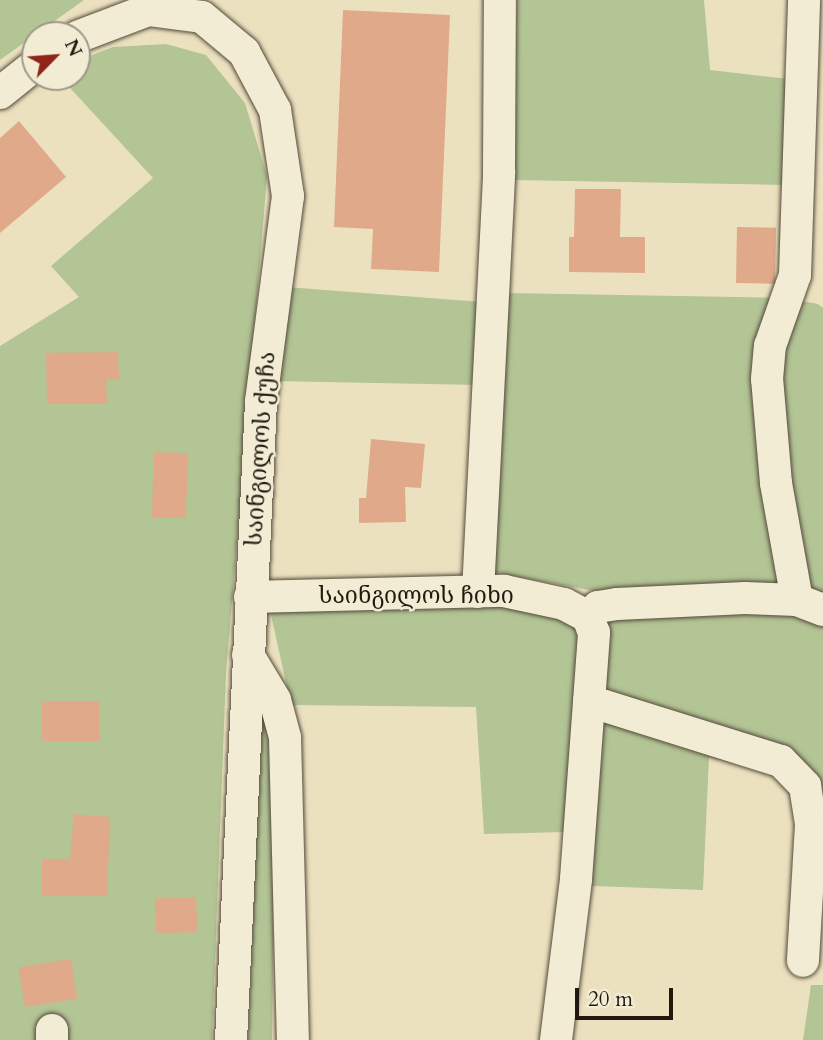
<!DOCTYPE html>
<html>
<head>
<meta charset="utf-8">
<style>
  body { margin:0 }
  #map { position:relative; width:823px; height:1040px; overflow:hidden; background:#ece1bf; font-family:Cardo,"Noto Serif Georgian",serif }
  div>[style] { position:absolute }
  .green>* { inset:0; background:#b3c495 }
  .building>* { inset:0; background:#e0a98a; transform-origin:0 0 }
  .roads { filter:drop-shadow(0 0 2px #544b3b) drop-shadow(0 0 2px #544b3b) }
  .minor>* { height:32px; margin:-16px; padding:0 16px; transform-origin:16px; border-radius:16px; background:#f3ecd5 }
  span { translate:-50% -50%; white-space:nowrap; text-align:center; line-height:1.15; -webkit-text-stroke:5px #f3ecd5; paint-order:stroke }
  .street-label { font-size:23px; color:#21190f }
  .north { position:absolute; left:21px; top:21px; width:70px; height:70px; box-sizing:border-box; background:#f3ecd5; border:2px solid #9f9886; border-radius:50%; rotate:65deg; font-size:19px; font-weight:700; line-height:28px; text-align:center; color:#21190f }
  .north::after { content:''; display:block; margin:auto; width:24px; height:32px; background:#8f2418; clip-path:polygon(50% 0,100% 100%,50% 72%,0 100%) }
  .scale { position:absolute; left:575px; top:988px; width:98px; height:32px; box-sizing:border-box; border:4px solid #21190f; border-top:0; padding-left:9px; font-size:21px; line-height:24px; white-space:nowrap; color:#21190f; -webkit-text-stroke:5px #f3ecd5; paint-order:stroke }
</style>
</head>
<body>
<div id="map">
  <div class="green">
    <i style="clip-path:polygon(0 0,84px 0,0 60px)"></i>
    <i style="clip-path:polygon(517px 0,704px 0,710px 70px,789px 79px,788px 185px,513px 180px)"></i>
    <i style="clip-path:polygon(166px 44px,206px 55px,245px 103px,267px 176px,226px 674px,212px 1040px,0 1040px,0 346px,79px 297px,51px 266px,153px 178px,60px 77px,77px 77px,77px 61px,113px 47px)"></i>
    <i style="clip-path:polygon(286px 287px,482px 302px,479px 385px,273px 381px)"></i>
    <i style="clip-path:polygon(507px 293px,785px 298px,818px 304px,823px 308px,823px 592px,717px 589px,600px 592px,492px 572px)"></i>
    <i style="clip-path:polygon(529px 604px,576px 624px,583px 645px,566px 832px,484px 834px,476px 707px,291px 705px,269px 606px)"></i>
    <i style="clip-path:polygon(797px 612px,823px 625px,823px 824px,788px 781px,758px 769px,709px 757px,703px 890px,592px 886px,602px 619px)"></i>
    <i style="clip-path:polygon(261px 696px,276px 740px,272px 1040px,248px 1040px)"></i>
    <i style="clip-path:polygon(811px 985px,823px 985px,823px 1040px,803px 1040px)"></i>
  </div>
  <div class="building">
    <i style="clip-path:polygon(343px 10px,450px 15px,439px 272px,371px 269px,373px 229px,334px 227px)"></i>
    <i style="clip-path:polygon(19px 121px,66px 177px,0 233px,0 138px)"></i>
    <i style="clip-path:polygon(575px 189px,621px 189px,620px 237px,645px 237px,645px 273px,569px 272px,569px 237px,574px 237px)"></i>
    <i style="left:737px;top:227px;width:39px;height:56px;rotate:1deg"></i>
    <i style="clip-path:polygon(118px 352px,119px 380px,106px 380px,107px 404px,47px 404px,46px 353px)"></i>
    <i style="clip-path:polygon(371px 439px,425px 444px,421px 488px,405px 487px,406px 522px,359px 523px,359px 498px,366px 498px)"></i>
    <i style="left:154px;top:452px;width:34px;height:65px;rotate:2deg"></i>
    <i style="left:41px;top:701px;width:58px;height:40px"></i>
    <i style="clip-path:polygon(74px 814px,110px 817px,107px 896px,42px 895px,42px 859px,70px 859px)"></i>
    <i style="left:196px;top:897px;width:35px;height:41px;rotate:88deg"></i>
    <i style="left:71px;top:959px;width:40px;height:53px;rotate:81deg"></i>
  </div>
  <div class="roads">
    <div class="minor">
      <i style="left:77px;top:37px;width:76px;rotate:-20.8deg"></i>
      <i style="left:148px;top:10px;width:54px;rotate:7.4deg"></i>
      <i style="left:202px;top:17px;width:55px;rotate:39.8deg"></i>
      <i style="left:244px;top:52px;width:66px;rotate:61.9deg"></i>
      <i style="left:275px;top:110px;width:87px;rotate:81.4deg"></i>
      <i style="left:288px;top:196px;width:208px;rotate:97.5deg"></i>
      <i style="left:261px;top:402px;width:639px;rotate:92.69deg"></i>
      <i style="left:0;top:93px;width:45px;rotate:-38.7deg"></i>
      <i style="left:478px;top:592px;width:421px;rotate:-87.1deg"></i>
      <i style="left:499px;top:172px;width:172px;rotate:-89.7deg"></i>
      <i style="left:250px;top:597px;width:254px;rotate:-1.4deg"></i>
      <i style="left:504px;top:591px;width:61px;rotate:12.2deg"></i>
      <i style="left:564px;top:604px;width:27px;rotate:28deg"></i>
      <i style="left:797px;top:600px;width:119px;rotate:-100.2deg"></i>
      <i style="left:776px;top:483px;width:104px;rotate:-94.9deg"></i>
      <i style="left:767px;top:379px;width:33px;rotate:-85deg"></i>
      <i style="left:770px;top:346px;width:75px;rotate:-70.6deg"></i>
      <i style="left:795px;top:275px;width:275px;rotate:-88.1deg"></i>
      <i style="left:588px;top:617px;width:14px;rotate:-45deg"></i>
      <i style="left:598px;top:607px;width:19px;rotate:-9deg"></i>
      <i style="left:617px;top:604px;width:128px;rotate:-2.7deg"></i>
      <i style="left:745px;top:598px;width:52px;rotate:2.2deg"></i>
      <i style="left:797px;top:600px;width:28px;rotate:21deg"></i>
      <i style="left:248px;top:655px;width:52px;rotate:59deg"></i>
      <i style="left:275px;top:700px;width:39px;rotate:75deg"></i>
      <i style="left:285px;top:738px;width:302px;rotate:88.5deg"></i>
      <i style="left:589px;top:701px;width:201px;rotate:17.4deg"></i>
      <i style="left:781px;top:761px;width:35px;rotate:46deg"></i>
      <i style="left:805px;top:786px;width:39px;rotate:81deg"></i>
      <i style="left:811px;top:825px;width:136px;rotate:93.4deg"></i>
      <i style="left:52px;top:1030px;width:10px;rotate:90deg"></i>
      <i style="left:556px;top:1040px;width:162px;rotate:-82.9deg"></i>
      <i style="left:576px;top:879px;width:247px;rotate:-85.8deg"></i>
      <i style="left:594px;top:633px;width:17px;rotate:-111deg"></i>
    </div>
  </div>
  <div class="street-label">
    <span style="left:261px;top:449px;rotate:-86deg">საინგილოს ქუჩა</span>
    <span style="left:416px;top:596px">საინგილოს ჩიხი</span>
  </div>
  <div class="north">N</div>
  <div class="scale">20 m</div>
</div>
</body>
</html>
